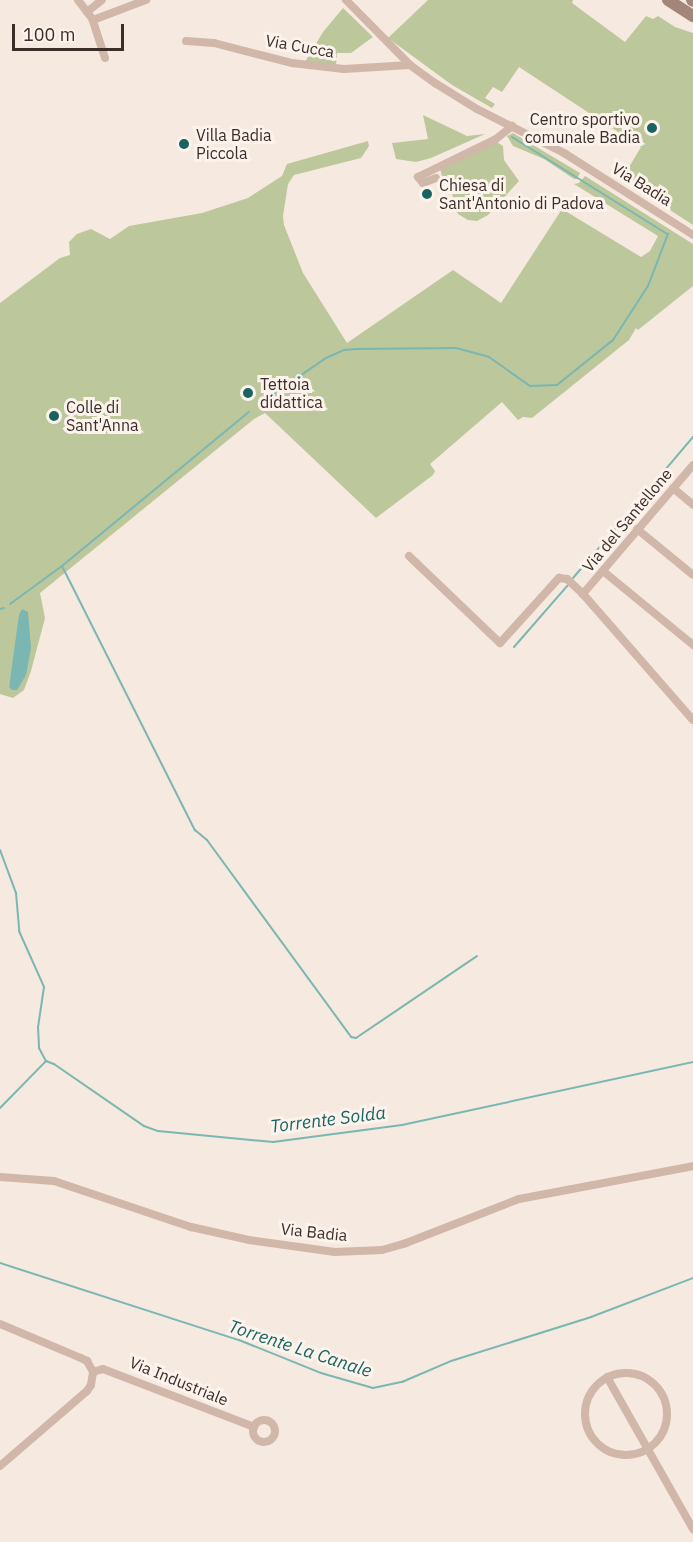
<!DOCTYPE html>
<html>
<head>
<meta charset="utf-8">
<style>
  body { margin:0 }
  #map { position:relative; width:693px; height:1542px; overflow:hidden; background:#f6e9df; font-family:"IBM Plex Sans",sans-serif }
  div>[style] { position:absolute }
  .green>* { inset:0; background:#bdc79c }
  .water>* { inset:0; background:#7ab7b3 }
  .stream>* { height:2px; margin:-1px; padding:0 1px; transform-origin:1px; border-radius:1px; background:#7ab7b3 }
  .minor>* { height:8px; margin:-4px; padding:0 4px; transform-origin:4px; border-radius:4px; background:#d0b7a9 }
  .minor>.ring { margin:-4px; padding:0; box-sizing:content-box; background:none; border:8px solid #d0b7a9; border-radius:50% }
  .secondary>* { height:12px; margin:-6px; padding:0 6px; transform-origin:6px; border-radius:6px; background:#a48579 }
  .dots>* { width:16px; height:16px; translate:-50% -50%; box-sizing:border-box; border:3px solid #fcf3ed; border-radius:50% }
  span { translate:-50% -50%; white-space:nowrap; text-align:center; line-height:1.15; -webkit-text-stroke:6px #fcf3ed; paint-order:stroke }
  .street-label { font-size:16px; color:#3c2d29 }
  .poi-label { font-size:16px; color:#3c2d29 }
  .right { translate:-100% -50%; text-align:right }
  .left { translate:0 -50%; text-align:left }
  .water-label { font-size:18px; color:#196461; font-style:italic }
  .scale { position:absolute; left:12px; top:24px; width:112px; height:27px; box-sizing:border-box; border:3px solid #3c2d29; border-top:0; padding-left:8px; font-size:18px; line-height:21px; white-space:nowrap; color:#3c2d29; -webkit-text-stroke:4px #fcf3ed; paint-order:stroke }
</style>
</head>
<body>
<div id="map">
  <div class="green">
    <i style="clip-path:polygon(428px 0,573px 0,572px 3px,625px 42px,646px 16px,653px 19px,658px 16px,675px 27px,693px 33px,693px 225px,622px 179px,641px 147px,519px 67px,502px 92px,493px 87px,485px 98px,495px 104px,492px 108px,452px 85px,388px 38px)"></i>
    <i style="clip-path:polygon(343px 8px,373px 37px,351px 53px,337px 53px,336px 65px,305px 62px,323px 32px)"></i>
    <i style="clip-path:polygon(423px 115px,467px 136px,485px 134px,431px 158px,416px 162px,396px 159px,392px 143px,428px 139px)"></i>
    <i style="clip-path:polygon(513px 133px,580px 173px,577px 179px,574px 179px,544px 159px,513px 146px,507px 136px)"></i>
    <i style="clip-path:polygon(evenodd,368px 141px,369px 146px,361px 158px,294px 175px,288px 184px,283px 216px,284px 225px,303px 273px,347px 343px,453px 270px,501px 303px,562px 209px,641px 257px,650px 251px,658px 236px,574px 184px,579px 183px,585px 176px,693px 244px,693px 286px,638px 330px,636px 328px,629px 340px,532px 418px,523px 417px,518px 420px,502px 402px,430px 464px,435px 471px,433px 475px,376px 518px,265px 413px,254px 419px,40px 593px,45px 618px,31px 671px,24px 690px,13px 698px,0 694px,0 303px,60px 258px,70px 255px,69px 242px,77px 234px,91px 229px,110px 239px,129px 226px,202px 213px,248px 198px,282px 176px,287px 164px,368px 141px,19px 615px,26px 675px,9px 687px,19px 627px,19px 615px)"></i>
    <i style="clip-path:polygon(495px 141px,503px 146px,504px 160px,519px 181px,488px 215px,477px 221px,468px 220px,458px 214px,449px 183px,444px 184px,440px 168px)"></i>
  </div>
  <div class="water">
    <i style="clip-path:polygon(22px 609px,28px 612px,31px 648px,26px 675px,17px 690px,12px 690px,9px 687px,19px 615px)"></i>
  </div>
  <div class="stream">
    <i style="left:512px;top:137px;width:183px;rotate:32deg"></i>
    <i style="left:259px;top:404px;width:81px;rotate:-34.5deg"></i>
    <i style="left:326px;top:358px;width:20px;rotate:-24deg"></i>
    <i style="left:344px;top:350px;width:12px;rotate:-5deg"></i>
    <i style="left:356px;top:349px;width:100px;rotate:-0.6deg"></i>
    <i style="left:456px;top:348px;width:34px;rotate:15deg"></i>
    <i style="left:489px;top:357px;width:50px;rotate:35.3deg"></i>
    <i style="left:530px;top:386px;width:27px;rotate:-2deg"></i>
    <i style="left:557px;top:385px;width:72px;rotate:-38.8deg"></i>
    <i style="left:613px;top:340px;width:64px;rotate:-57.1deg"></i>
    <i style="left:648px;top:286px;width:56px;rotate:-69deg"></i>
    <i style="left:626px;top:516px;width:104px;rotate:-49.7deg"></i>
    <i style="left:62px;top:566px;width:296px;rotate:63.3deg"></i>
    <i style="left:195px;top:830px;width:16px;rotate:40deg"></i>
    <i style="left:207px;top:840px;width:244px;rotate:53.8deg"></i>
    <i style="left:351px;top:1037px;width:5px;rotate:11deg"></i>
    <i style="left:356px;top:1038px;width:146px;rotate:-34.1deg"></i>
    <i style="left:573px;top:578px;width:75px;rotate:-49.3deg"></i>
    <i style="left:10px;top:604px;width:64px;rotate:-36.2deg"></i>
    <i style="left:62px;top:566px;width:242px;rotate:-39.5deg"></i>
    <i style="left:0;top:609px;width:4px;rotate:-14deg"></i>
    <i style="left:514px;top:647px;width:82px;rotate:-48.9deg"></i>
    <i style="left:0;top:850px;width:46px;rotate:69.6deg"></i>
    <i style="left:16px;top:893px;width:38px;rotate:85deg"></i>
    <i style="left:19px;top:931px;width:61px;rotate:65.9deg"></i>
    <i style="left:44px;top:987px;width:40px;rotate:98.5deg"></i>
    <i style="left:38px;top:1027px;width:21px;rotate:87deg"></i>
    <i style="left:39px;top:1048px;width:15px;rotate:62deg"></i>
    <i style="left:0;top:1108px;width:66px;rotate:-45.6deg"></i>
    <i style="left:46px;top:1061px;width:9px;rotate:21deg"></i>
    <i style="left:54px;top:1064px;width:109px;rotate:34.6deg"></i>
    <i style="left:144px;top:1126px;width:15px;rotate:20deg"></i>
    <i style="left:158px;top:1131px;width:116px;rotate:5.5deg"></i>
    <i style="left:273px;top:1142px;width:130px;rotate:-7.5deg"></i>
    <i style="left:402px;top:1125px;width:298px;rotate:-12.2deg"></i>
    <i style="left:0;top:1263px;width:251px;rotate:17.9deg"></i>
    <i style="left:239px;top:1340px;width:88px;rotate:21.9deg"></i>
    <i style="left:321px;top:1373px;width:54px;rotate:16.1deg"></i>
    <i style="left:373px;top:1388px;width:30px;rotate:-12deg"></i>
    <i style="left:402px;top:1382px;width:53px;rotate:-23.2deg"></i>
    <i style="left:451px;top:1361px;width:147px;rotate:-17.4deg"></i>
    <i style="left:591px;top:1317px;width:109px;rotate:-20.9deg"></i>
  </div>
  <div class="minor">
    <i style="left:78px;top:0;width:25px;rotate:53deg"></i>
    <i style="left:346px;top:0;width:91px;rotate:45.4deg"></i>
    <i style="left:410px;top:65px;width:31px;rotate:36deg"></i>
    <i style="left:435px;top:83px;width:49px;rotate:31.8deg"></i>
    <i style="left:477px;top:109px;width:97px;rotate:26.8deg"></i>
    <i style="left:564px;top:153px;width:153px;rotate:32.4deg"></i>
    <i style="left:87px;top:12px;width:19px;rotate:-39deg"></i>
    <i style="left:186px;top:41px;width:28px;rotate:4deg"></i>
    <i style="left:214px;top:43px;width:81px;rotate:14.4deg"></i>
    <i style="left:292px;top:63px;width:52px;rotate:6.6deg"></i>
    <i style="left:344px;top:69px;width:66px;rotate:-3.5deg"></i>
    <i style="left:105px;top:58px;width:40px;rotate:-108deg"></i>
    <i style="left:93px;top:20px;width:57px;rotate:-20.7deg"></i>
    <i style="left:436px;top:178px;width:14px;rotate:159deg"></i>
    <i style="left:423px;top:183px;width:8px;rotate:-130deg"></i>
    <i style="left:418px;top:177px;width:87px;rotate:-26deg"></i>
    <i style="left:496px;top:139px;width:21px;rotate:-39deg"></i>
    <i style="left:693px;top:465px;width:170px;rotate:130.5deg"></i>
    <i style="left:583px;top:594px;width:167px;rotate:48.9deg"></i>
    <i style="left:673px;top:488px;width:26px;rotate:40deg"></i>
    <i style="left:637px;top:529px;width:72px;rotate:39.4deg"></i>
    <i style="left:409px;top:556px;width:126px;rotate:43.7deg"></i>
    <i style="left:500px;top:643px;width:88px;rotate:-47.8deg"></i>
    <i style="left:559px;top:578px;width:8px;rotate:7deg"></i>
    <i style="left:567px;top:579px;width:22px;rotate:43deg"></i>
    <i style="left:603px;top:571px;width:117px;rotate:39.4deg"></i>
    <i style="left:0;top:1177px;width:54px;rotate:4.2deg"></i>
    <i style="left:54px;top:1181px;width:145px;rotate:18.6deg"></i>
    <i style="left:191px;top:1227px;width:59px;rotate:12.6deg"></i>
    <i style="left:249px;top:1240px;width:87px;rotate:7.9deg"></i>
    <i style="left:335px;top:1252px;width:47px;rotate:-2.4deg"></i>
    <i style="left:382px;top:1250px;width:25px;rotate:-16deg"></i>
    <i style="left:406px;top:1243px;width:121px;rotate:-21.3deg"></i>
    <i style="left:519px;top:1199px;width:177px;rotate:-10.7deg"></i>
    <i style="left:0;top:1324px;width:88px;rotate:22.8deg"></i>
    <i style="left:81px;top:1358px;width:7px;rotate:27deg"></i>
    <i style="left:87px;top:1361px;width:13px;rotate:61deg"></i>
    <i class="ring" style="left:585px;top:1373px;width:74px;height:74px"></i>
    <i style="left:607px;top:1377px;width:175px;rotate:60.5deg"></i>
    <i class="ring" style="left:253px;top:1420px;width:14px;height:14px"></i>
    <i style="left:0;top:1466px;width:115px;rotate:-40.8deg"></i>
    <i style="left:87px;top:1391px;width:7px;rotate:-56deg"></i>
    <i style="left:91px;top:1385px;width:13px;rotate:-81deg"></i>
    <i style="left:93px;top:1372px;width:10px;rotate:-17deg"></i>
    <i style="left:103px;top:1369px;width:162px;rotate:21deg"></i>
  </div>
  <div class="secondary">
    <i style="left:668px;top:0;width:30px;rotate:33deg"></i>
    <i style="left:692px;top:0;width:1px;rotate:45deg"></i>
  </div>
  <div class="dots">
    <i style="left:652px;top:128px;background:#196461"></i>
    <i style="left:184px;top:144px;background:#196461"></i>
    <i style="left:427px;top:194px;background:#196461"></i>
    <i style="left:248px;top:393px;background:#196461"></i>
    <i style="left:54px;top:416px;background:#196461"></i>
  </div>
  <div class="street-label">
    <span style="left:300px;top:46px;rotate:10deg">Via Cucca</span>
    <span style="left:642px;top:184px;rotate:32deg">Via Badia</span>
    <span style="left:627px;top:520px;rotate:-50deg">Via del Santellone</span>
    <span style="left:314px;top:1232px;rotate:6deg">Via Badia</span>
    <span style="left:179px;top:1381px;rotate:22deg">Via Industriale</span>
  </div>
  <div class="poi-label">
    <span class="right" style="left:640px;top:128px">Centro sportivo<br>comunale Badia</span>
    <span class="left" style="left:196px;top:144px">Villa Badia<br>Piccola</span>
    <span class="left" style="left:439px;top:194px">Chiesa di<br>Sant'Antonio di Padova</span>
    <span class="left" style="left:260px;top:393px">Tettoia<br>didattica</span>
    <span class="left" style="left:66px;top:416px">Colle di<br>Sant'Anna</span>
  </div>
  <div class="water-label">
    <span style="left:328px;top:1120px;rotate:-7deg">Torrente Solda</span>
    <span style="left:300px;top:1349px;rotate:18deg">Torrente La Canale</span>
  </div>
  <div class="scale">100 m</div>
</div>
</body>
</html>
